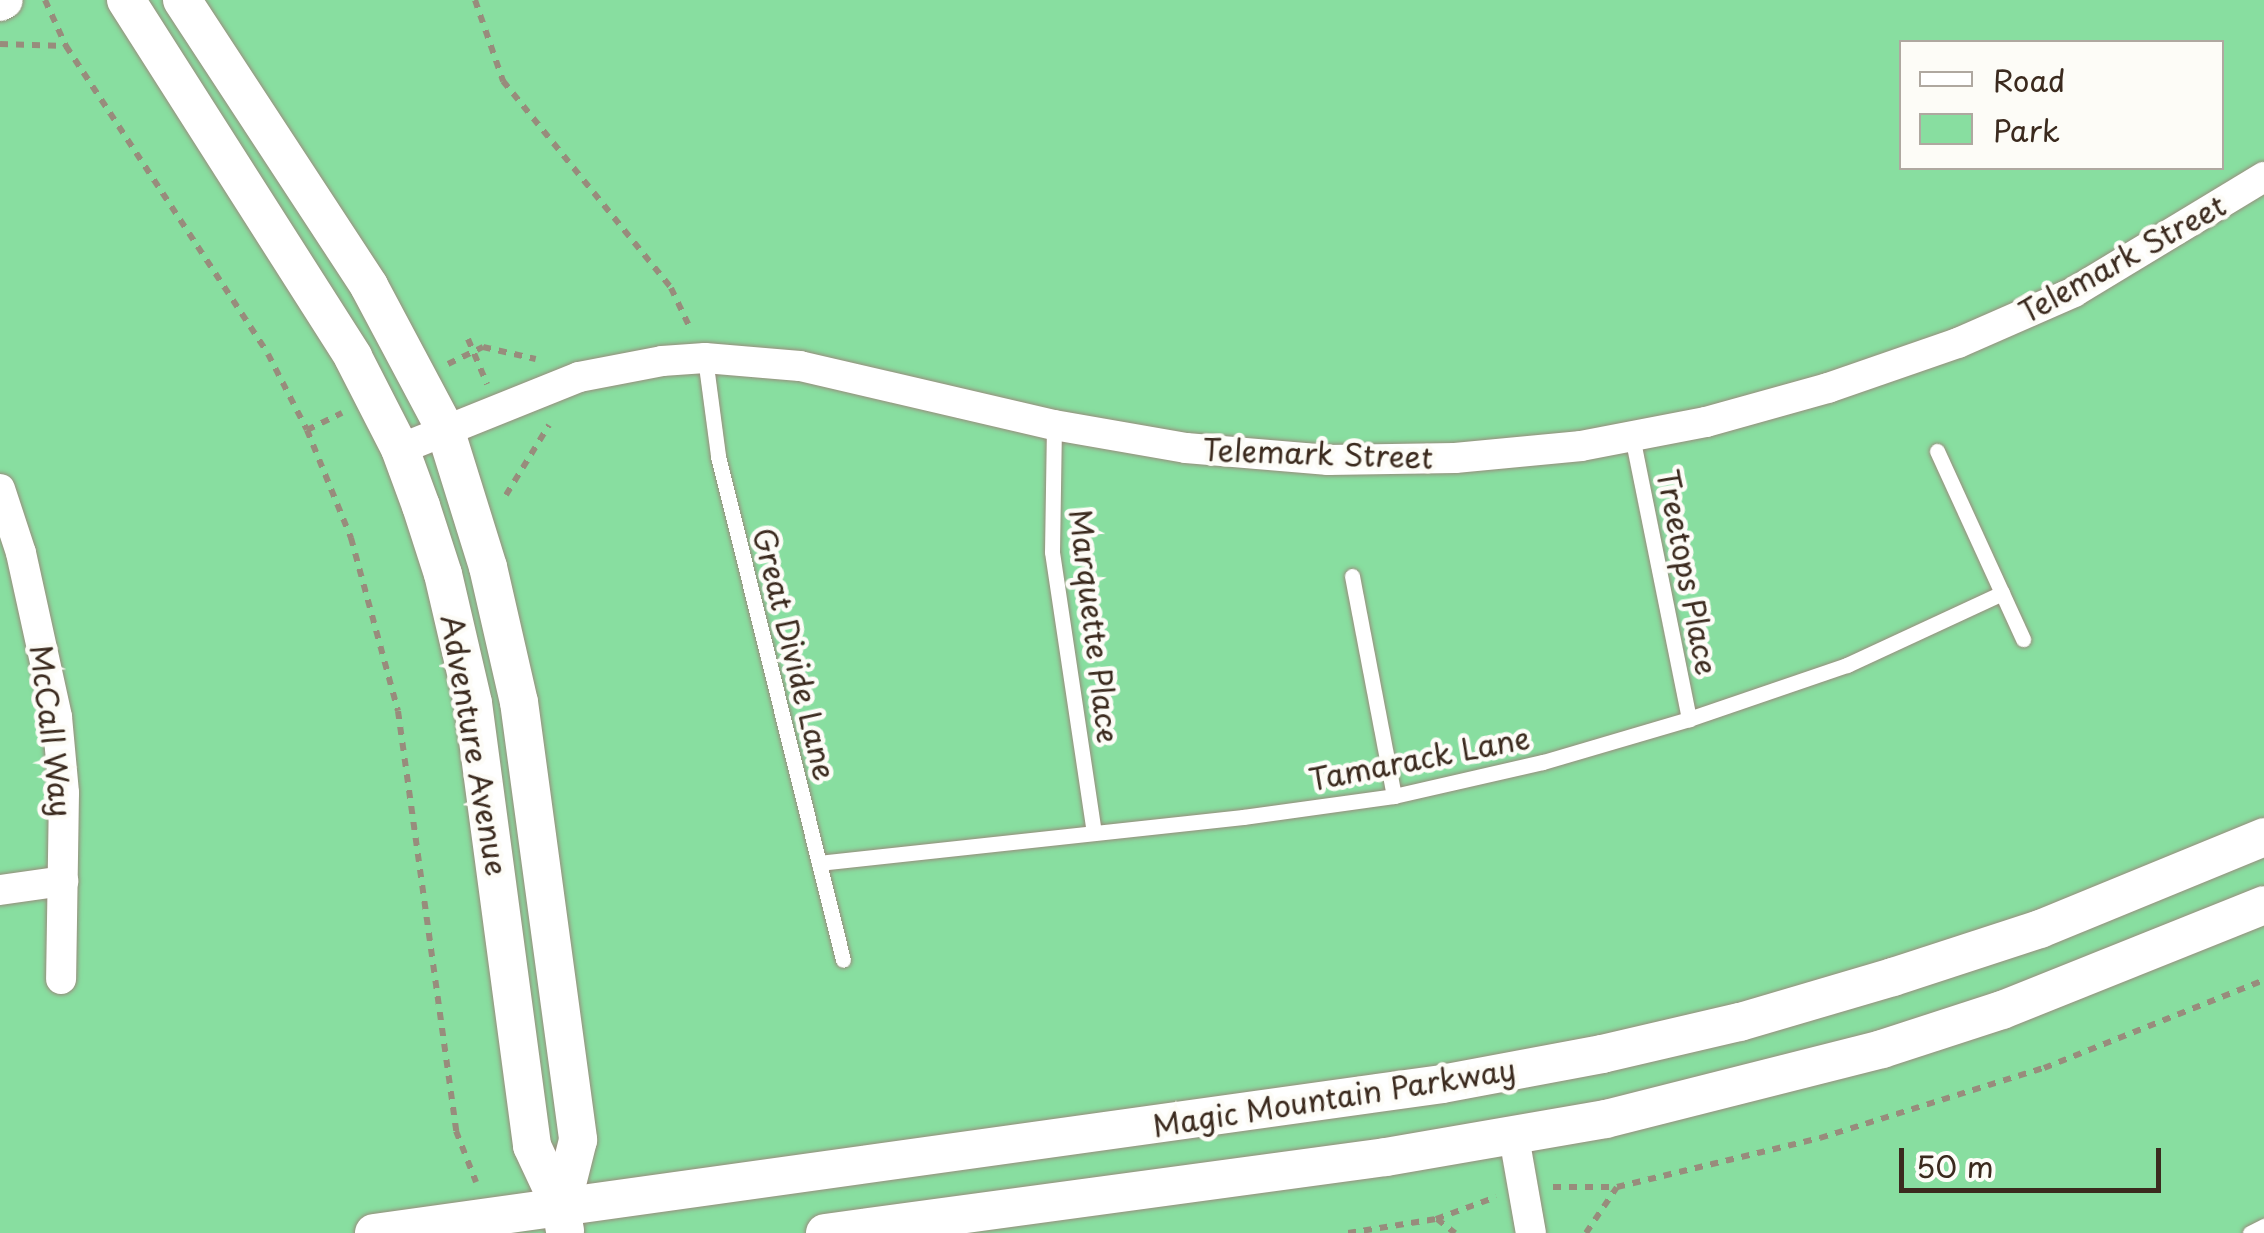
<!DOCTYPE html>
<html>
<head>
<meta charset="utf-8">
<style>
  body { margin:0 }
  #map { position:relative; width:2264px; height:1233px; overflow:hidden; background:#f6edda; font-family:"Playpen Sans",sans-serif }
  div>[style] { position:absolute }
  .green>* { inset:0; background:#88dea0 }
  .path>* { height:6px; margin-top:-3px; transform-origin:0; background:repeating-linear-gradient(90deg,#988c7c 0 8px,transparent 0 16px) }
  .roads { filter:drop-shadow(0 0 2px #988c7c) drop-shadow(0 0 2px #988c7c) }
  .service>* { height:15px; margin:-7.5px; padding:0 7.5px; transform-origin:7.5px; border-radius:7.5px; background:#fff }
  .minor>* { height:30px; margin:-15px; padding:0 15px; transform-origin:15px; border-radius:15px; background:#fff }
  .tertiary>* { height:38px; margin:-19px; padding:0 19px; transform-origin:19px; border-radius:19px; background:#fff }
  span { translate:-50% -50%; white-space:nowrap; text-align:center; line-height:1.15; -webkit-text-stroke:9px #fdfcf7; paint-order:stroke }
  .street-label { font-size:30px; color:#3b2a1e }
  .legend { position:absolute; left:1899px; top:40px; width:325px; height:130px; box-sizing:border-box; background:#fdfcf7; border:2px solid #afa8a0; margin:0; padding:12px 18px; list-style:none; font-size:30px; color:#3b2a1e }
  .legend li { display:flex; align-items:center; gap:20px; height:50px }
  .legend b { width:50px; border:2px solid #afa8a0 }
  .scale { position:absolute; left:1899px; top:1148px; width:262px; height:45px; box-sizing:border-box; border:5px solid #3b2a1e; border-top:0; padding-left:12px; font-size:30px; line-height:35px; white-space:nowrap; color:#3b2a1e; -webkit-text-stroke:8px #fdfcf7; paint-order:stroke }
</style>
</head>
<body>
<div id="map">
  <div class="green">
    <i style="clip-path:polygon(evenodd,0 0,2264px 0,2264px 1233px,0 1233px,0 0,1902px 42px,2222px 42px,2222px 168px,1902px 168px,1902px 42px)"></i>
  </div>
  <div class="path">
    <i style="left:45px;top:0;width:51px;rotate:65.5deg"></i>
    <i style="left:66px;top:46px;width:368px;rotate:56.7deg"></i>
    <i style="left:268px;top:354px;width:85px;rotate:62.8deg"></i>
    <i style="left:307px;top:430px;width:117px;rotate:67.8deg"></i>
    <i style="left:351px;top:538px;width:179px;rotate:74.8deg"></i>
    <i style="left:398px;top:711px;width:424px;rotate:82.1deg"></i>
    <i style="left:456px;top:1131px;width:55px;rotate:68.6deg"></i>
    <i style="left:475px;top:0;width:86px;rotate:70.9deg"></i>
    <i style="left:503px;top:81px;width:267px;rotate:50.9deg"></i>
    <i style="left:671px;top:288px;width:47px;rotate:64.5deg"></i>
    <i style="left:0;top:44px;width:66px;rotate:1.7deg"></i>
    <i style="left:468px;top:339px;width:49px;rotate:67.1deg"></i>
    <i style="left:448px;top:364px;width:39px;rotate:-26deg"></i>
    <i style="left:483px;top:347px;width:54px;rotate:12.8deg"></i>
    <i style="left:307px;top:430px;width:39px;rotate:-26deg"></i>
    <i style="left:506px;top:495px;width:82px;rotate:-58.4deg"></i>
    <i style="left:1553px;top:1187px;width:64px"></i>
    <i style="left:1617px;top:1187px;width:209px;rotate:-13.6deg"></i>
    <i style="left:1820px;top:1138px;width:235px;rotate:-17.4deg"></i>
    <i style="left:2044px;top:1068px;width:237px;rotate:-21.8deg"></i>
    <i style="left:1437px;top:1219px;width:23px;rotate:38deg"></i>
    <i style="left:1348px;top:1233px;width:89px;rotate:-9deg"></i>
    <i style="left:1436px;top:1219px;width:64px;rotate:-20.1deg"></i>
    <i style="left:1586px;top:1233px;width:55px;rotate:-56deg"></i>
  </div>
  <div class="roads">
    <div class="service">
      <i style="left:705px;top:358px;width:99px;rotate:82.4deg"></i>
      <i style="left:718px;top:456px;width:519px;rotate:76.07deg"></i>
      <i style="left:1054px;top:425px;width:127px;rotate:90.9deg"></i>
      <i style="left:1052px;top:552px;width:284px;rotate:81.5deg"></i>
      <i style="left:1632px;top:436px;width:289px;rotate:78.6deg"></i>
      <i style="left:1937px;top:451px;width:207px;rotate:65.4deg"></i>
      <i style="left:1352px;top:576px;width:224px;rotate:79.2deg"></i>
      <i style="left:819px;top:863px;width:426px;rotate:-6.2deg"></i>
      <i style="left:1243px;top:817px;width:152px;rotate:-7.9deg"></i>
      <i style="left:1394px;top:796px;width:153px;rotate:-12.9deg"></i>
      <i style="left:1543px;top:762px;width:152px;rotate:-16.4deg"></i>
      <i style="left:1689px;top:719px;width:167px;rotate:-18.9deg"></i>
      <i style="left:1847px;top:665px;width:171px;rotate:-24.9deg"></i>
      <i style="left:2250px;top:1233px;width:16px;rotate:-27deg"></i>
    </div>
    <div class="minor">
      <i style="left:400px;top:449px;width:193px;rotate:-21.9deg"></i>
      <i style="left:579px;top:377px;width:85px;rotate:-10.9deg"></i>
      <i style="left:662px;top:361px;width:43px;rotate:-4deg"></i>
      <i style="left:705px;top:358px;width:95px;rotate:4.8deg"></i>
      <i style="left:800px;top:366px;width:261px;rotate:13.1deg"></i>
      <i style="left:1054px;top:425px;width:134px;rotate:9.9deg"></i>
      <i style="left:1186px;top:448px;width:143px;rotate:4.8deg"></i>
      <i style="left:1328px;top:460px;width:127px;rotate:-0.9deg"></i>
      <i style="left:1455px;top:458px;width:127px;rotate:-5.4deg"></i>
      <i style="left:1581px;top:446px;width:127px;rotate:-10.9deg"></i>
      <i style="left:1706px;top:422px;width:127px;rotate:-15.6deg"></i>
      <i style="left:1828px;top:388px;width:138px;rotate:-19.1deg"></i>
      <i style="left:1958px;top:343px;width:127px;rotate:-23.7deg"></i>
      <i style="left:2074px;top:292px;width:222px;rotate:-31.2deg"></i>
      <i style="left:0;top:489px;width:67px;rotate:71.8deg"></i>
      <i style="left:21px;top:553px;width:168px;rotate:77.6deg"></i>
      <i style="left:57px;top:717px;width:76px;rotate:84.7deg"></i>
      <i style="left:64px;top:793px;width:186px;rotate:90.9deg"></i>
      <i style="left:0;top:890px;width:64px;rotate:-8.1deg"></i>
      <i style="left:1514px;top:1137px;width:97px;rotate:80deg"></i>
    </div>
    <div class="tertiary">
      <i style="left:126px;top:0;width:423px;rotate:57.5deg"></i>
      <i style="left:353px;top:357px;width:103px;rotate:62.9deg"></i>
      <i style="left:400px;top:449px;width:61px;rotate:69.8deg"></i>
      <i style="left:421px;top:506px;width:71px;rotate:72.1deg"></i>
      <i style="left:443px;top:574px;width:132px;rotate:76.9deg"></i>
      <i style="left:473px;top:703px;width:447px;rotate:82.4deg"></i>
      <i style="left:532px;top:1146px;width:68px;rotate:64.9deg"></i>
      <i style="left:561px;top:1208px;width:23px;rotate:80deg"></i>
      <i style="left:182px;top:0;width:342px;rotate:56.8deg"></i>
      <i style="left:369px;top:286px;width:162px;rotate:62deg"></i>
      <i style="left:445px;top:429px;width:145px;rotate:72.7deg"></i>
      <i style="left:488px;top:567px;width:139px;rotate:77.1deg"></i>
      <i style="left:519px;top:702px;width:442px;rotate:82.3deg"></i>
      <i style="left:578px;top:1140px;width:70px;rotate:104deg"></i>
      <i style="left:0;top:2px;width:4px;rotate:-27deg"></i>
      <i style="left:374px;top:1233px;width:1078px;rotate:-7.94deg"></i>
      <i style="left:1442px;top:1084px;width:163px;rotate:-10.6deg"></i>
      <i style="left:1602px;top:1054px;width:142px;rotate:-13.1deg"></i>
      <i style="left:1740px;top:1022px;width:159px;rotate:-16.4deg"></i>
      <i style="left:1893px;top:977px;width:155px;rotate:-18.1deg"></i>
      <i style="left:2040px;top:929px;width:242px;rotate:-22.3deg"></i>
      <i style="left:825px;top:1233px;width:566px;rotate:-7.72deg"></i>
      <i style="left:1386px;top:1157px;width:223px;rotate:-9.8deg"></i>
      <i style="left:1606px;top:1119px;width:285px;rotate:-14.2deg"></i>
      <i style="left:1882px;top:1049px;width:126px;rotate:-18deg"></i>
      <i style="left:2002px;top:1010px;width:282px;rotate:-21.8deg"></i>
    </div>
  </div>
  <div class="street-label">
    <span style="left:2122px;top:258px;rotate:-29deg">Telemark Street</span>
    <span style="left:1318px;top:453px;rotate:2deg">Telemark Street</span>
    <span style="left:1688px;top:572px;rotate:79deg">Treetops Place</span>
    <span style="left:1095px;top:626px;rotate:83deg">Marquette Place</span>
    <span style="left:795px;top:654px;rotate:76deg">Great Divide Lane</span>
    <span style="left:52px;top:731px;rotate:83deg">McCall Way</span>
    <span style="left:475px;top:745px;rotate:80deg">Adventure Avenue</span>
    <span style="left:1419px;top:758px;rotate:-11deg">Tamarack Lane</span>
    <span style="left:1334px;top:1097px;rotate:-9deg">Magic Mountain Parkway</span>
  </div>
  <ul class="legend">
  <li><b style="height:12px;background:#fff"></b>Road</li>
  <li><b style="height:28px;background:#88dea0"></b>Park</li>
  </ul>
  <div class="scale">50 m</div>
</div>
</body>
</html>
